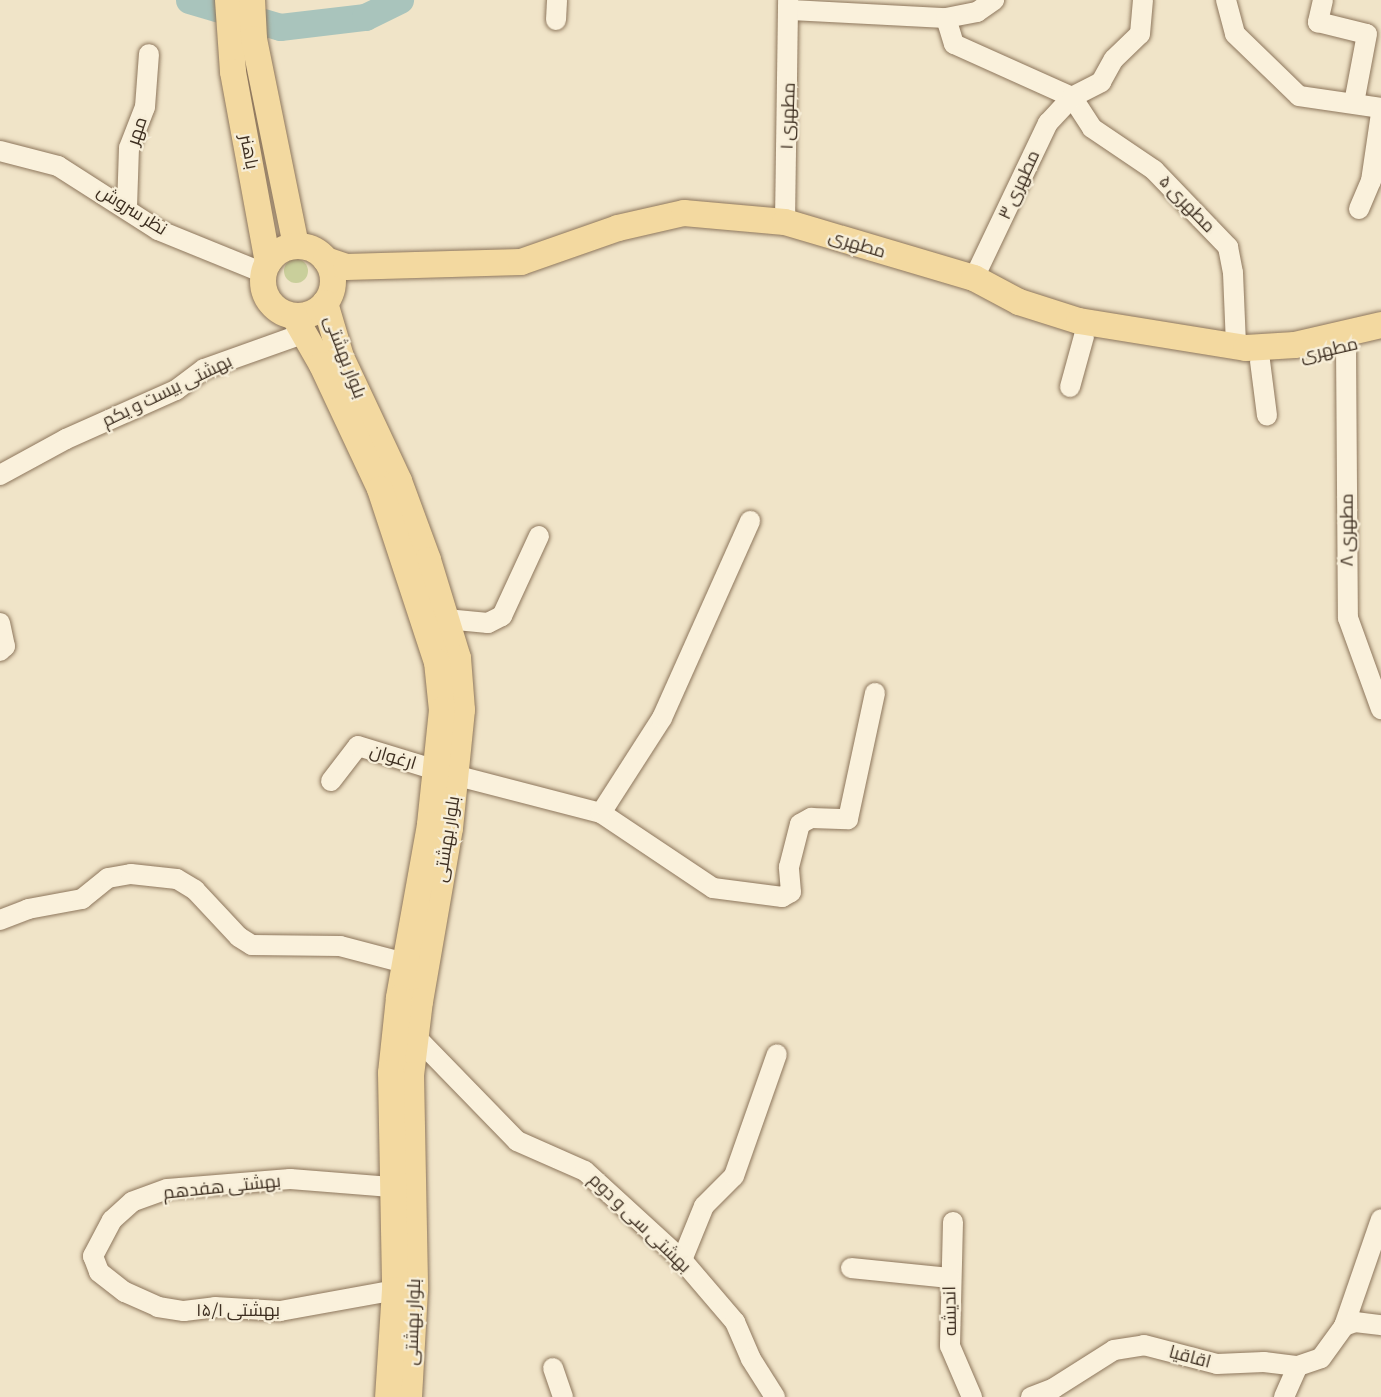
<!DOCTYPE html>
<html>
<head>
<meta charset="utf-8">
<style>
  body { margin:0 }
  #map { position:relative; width:1381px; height:1397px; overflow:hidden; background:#f0e4c8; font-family:"Crimson Pro",Cairo,serif }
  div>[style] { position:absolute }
  .green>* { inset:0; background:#c9cf9b }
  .round { border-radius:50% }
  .river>* { height:27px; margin:-13.5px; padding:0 13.5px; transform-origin:13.5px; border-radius:13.5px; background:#a9c4bc }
  .roads { filter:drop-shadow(0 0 2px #8d765c) drop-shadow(0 0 2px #8d765c) }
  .minor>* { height:20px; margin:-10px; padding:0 10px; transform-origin:10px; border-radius:10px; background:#faf1dc }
  .major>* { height:26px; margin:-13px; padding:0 13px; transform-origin:13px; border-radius:13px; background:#f3d9a0 }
  .major>.ring { margin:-13px; padding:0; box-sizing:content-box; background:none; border:26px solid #f3d9a0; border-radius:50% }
  span { translate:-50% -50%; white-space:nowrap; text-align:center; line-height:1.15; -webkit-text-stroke:4.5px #f7eed8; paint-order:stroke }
  .street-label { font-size:18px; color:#3d2e20 }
</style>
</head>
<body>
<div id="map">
  <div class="green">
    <i class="round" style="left:284px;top:259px;width:24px;height:24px"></i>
  </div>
  <div class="river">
    <i style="left:189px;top:0;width:95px;rotate:16.5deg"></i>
    <i style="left:280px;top:27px;width:86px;rotate:-6.7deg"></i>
    <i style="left:365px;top:17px;width:39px;rotate:-26deg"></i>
  </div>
  <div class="roads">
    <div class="minor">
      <i style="left:1226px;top:0;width:35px;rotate:75deg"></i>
      <i style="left:1235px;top:34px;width:89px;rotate:44.1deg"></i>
      <i style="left:1299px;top:96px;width:83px;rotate:8.3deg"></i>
      <i style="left:1323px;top:0;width:23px;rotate:103deg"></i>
      <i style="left:1318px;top:22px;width:50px;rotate:13.8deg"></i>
      <i style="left:1367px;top:34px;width:70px;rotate:100.7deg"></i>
      <i style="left:791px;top:10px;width:155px;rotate:3deg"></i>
      <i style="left:946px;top:18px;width:32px;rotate:-11deg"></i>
      <i style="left:977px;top:12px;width:21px;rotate:-35deg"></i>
      <i style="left:946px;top:18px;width:27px;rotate:73deg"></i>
      <i style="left:954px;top:44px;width:129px;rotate:24.2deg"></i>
      <i style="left:556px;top:20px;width:20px;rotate:-87deg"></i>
      <i style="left:1072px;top:97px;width:37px;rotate:57deg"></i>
      <i style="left:1092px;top:128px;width:75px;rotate:34.1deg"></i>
      <i style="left:1154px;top:170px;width:107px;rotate:46.1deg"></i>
      <i style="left:1228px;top:247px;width:26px;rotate:79deg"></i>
      <i style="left:1233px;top:273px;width:73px;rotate:87.6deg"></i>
      <i style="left:0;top:151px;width:60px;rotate:14.5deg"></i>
      <i style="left:58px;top:166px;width:119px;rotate:32.6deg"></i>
      <i style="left:158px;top:230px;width:114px;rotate:22.1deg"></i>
      <i style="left:127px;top:208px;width:60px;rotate:-88.1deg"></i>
      <i style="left:129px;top:148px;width:44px;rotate:-68.7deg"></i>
      <i style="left:145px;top:107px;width:53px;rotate:-85.7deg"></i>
      <i style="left:1359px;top:209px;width:30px;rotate:-67deg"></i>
      <i style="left:1371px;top:181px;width:69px;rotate:-81.6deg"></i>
      <i style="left:785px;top:222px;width:222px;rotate:-89.2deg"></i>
      <i style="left:974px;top:278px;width:172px;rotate:-64.5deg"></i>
      <i style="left:1048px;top:123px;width:35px;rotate:-47deg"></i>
      <i style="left:1072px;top:97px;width:33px;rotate:-27deg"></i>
      <i style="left:1101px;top:82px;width:26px;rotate:-61deg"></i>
      <i style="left:1114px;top:59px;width:36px;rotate:-44deg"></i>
      <i style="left:1140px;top:34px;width:34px;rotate:-85deg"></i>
      <i style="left:1346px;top:344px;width:274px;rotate:89.6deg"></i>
      <i style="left:1348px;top:618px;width:97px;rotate:70.1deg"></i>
      <i style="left:1260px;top:361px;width:55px;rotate:82.7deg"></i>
      <i style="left:1070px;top:387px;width:53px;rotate:-74.6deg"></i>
      <i style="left:0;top:475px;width:75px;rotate:-28.6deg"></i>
      <i style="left:66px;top:439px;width:120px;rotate:-24deg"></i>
      <i style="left:176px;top:390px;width:35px;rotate:-37deg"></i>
      <i style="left:204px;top:369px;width:107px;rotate:-19.6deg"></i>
      <i style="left:446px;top:619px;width:42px;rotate:5.4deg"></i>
      <i style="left:488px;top:623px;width:16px;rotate:-27deg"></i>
      <i style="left:502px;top:616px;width:88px;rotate:-65.2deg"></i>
      <i style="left:0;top:623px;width:24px;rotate:78deg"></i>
      <i style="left:5px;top:646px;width:7px;rotate:135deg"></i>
      <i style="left:458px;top:776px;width:148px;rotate:14.5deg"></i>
      <i style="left:601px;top:813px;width:135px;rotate:33.8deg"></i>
      <i style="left:713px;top:888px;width:70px;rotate:7.4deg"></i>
      <i style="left:782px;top:897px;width:10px;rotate:-29deg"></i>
      <i style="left:791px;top:892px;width:25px;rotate:-95deg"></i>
      <i style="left:789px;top:867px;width:44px;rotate:-75.7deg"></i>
      <i style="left:800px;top:824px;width:13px;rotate:-29deg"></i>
      <i style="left:811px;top:818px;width:37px;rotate:2deg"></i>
      <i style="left:848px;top:819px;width:129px;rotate:-77.9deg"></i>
      <i style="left:331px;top:781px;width:44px;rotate:-52.4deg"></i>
      <i style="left:358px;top:746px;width:82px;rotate:17.1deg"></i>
      <i style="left:601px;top:813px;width:113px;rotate:-57.3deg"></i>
      <i style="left:662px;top:718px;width:216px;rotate:-65.9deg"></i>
      <i style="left:0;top:920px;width:30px;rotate:-21deg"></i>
      <i style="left:28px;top:909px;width:55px;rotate:-10.5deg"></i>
      <i style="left:82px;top:899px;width:33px;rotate:-39deg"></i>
      <i style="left:108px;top:878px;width:23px;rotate:-10deg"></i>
      <i style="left:131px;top:874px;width:46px;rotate:6.2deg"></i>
      <i style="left:177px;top:879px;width:21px;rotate:31deg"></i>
      <i style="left:195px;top:890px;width:64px;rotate:46.9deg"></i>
      <i style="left:239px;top:937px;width:15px;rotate:32deg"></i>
      <i style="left:252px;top:945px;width:88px;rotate:0.7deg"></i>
      <i style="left:340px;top:946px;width:67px;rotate:14.7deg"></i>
      <i style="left:416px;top:1037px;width:145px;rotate:45.8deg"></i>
      <i style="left:517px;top:1141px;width:74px;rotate:23.8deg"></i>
      <i style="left:585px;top:1171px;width:132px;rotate:42.5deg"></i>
      <i style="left:682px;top:1260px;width:82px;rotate:49.5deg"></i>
      <i style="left:735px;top:1322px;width:40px;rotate:66.6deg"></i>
      <i style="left:751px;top:1359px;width:45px;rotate:57.7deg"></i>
      <i style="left:391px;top:1187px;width:101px;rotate:-175.5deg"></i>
      <i style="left:290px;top:1179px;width:123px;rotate:175.4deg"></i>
      <i style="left:167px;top:1189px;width:37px;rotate:160deg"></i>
      <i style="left:132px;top:1202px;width:27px;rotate:138deg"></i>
      <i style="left:112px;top:1220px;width:41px;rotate:117.8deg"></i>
      <i style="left:93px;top:1256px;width:17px;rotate:69deg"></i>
      <i style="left:99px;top:1272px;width:33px;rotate:38deg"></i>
      <i style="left:125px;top:1292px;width:36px;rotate:24deg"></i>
      <i style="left:158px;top:1307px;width:26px;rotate:9deg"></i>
      <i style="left:184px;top:1311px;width:31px;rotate:-7deg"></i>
      <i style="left:215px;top:1307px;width:65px;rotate:3.5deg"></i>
      <i style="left:280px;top:1311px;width:117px;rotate:-10.3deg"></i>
      <i style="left:953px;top:1222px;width:124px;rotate:91.4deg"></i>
      <i style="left:950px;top:1346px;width:56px;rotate:66.7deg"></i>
      <i style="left:682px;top:1260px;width:58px;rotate:-67.8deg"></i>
      <i style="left:704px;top:1206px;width:42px;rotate:-45deg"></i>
      <i style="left:734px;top:1176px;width:129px;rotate:-70.6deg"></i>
      <i style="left:851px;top:1268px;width:99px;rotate:5.8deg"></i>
      <i style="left:1344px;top:1326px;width:113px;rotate:-70.9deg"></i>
      <i style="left:553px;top:1368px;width:31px;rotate:71deg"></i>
      <i style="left:1031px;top:1397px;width:25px;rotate:-21deg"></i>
      <i style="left:1054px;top:1388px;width:71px;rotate:-32.3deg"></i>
      <i style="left:1114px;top:1350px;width:30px;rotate:-9deg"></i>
      <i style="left:1144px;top:1345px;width:75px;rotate:14.6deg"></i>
      <i style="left:1217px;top:1364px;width:47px;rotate:-2.4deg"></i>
      <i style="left:1264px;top:1362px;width:34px;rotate:7deg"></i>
      <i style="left:1298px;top:1366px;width:24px;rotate:-19deg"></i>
      <i style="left:1321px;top:1358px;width:39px;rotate:-54deg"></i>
      <i style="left:1344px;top:1326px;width:12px;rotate:-20deg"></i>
      <i style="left:1355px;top:1322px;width:26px;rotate:7deg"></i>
      <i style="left:1284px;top:1397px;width:34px;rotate:-66deg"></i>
    </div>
    <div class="major">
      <i style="left:228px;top:0;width:72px;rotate:86deg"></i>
      <i style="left:233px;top:72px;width:194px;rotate:79.6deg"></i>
      <i style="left:252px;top:0;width:39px;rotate:87deg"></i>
      <i style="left:254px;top:39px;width:211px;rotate:78.5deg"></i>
      <i class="ring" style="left:263px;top:246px;width:44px;height:44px"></i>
      <i style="left:326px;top:260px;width:21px;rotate:19deg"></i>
      <i style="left:346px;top:267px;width:175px;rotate:-1.6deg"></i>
      <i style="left:521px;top:262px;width:103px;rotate:-19.3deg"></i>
      <i style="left:618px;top:228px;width:68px;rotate:-12.8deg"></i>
      <i style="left:684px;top:213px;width:101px;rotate:5.1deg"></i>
      <i style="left:785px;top:222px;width:197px;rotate:16.5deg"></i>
      <i style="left:974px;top:278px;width:51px;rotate:28.1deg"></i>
      <i style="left:1019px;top:302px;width:63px;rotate:17.6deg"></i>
      <i style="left:1079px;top:321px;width:169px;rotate:9.2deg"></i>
      <i style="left:1246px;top:348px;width:49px;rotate:-3.5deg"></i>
      <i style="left:1295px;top:345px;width:88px;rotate:-13.1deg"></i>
      <i style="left:325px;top:303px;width:56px;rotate:73.5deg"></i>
      <i style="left:341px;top:357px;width:137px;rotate:64.9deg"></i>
      <i style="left:399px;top:481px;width:84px;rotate:69.8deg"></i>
      <i style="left:428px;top:560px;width:102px;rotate:73deg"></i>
      <i style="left:458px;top:658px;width:52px;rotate:85.6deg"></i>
      <i style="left:462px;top:710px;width:119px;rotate:95.8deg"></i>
      <i style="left:450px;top:828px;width:176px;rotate:99.8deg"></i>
      <i style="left:420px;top:1001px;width:75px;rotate:96.9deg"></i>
      <i style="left:411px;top:1075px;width:215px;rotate:88.9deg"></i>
      <i style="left:415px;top:1290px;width:107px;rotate:93.2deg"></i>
      <i style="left:294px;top:316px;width:56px;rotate:60.3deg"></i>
      <i style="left:322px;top:365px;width:137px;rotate:64.9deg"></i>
      <i style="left:380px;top:489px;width:182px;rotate:71.8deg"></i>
      <i style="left:437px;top:662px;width:48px;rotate:84.1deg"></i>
      <i style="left:442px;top:710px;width:116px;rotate:96deg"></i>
      <i style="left:430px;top:825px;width:176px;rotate:100.2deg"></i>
      <i style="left:399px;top:998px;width:75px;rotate:96.1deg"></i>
      <i style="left:391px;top:1073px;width:217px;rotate:88.9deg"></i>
      <i style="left:395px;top:1290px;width:107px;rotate:93.7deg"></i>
    </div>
  </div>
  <div class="street-label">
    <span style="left:788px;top:116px;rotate:-88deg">مطهری ۱</span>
    <span style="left:137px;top:131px;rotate:-71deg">مهر</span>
    <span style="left:249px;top:152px;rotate:79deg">باهنر</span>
    <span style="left:1019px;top:185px;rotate:-65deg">مطهری ۳</span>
    <span style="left:1187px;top:204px;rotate:46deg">مطهری ۵</span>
    <span style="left:132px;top:210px;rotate:32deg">نظر سروش</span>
    <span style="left:857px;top:244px;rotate:17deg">مطهری</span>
    <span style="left:1329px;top:350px;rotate:-13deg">مطهری</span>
    <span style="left:345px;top:357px;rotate:69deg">بلوار بهشتی</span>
    <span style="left:167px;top:391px;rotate:-26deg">بهشتی بیست و یکم</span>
    <span style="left:1347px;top:530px;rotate:-90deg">مطهری ۸</span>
    <span style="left:393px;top:757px;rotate:17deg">ارغوان</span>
    <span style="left:447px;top:839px;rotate:-81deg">بلوار بهشتی</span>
    <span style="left:222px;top:1187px;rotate:-6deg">بهشتی هفدهم</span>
    <span style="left:640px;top:1223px;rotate:44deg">بهشتی سی و دوم</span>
    <span style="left:238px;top:1310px">۱۵/۱ بهشتی</span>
    <span style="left:950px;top:1311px;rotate:-91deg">اندیشه</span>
    <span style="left:413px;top:1322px;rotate:-88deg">بلوار بهشتی</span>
    <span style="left:1190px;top:1357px;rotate:15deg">اقاقیا</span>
  </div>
</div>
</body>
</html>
